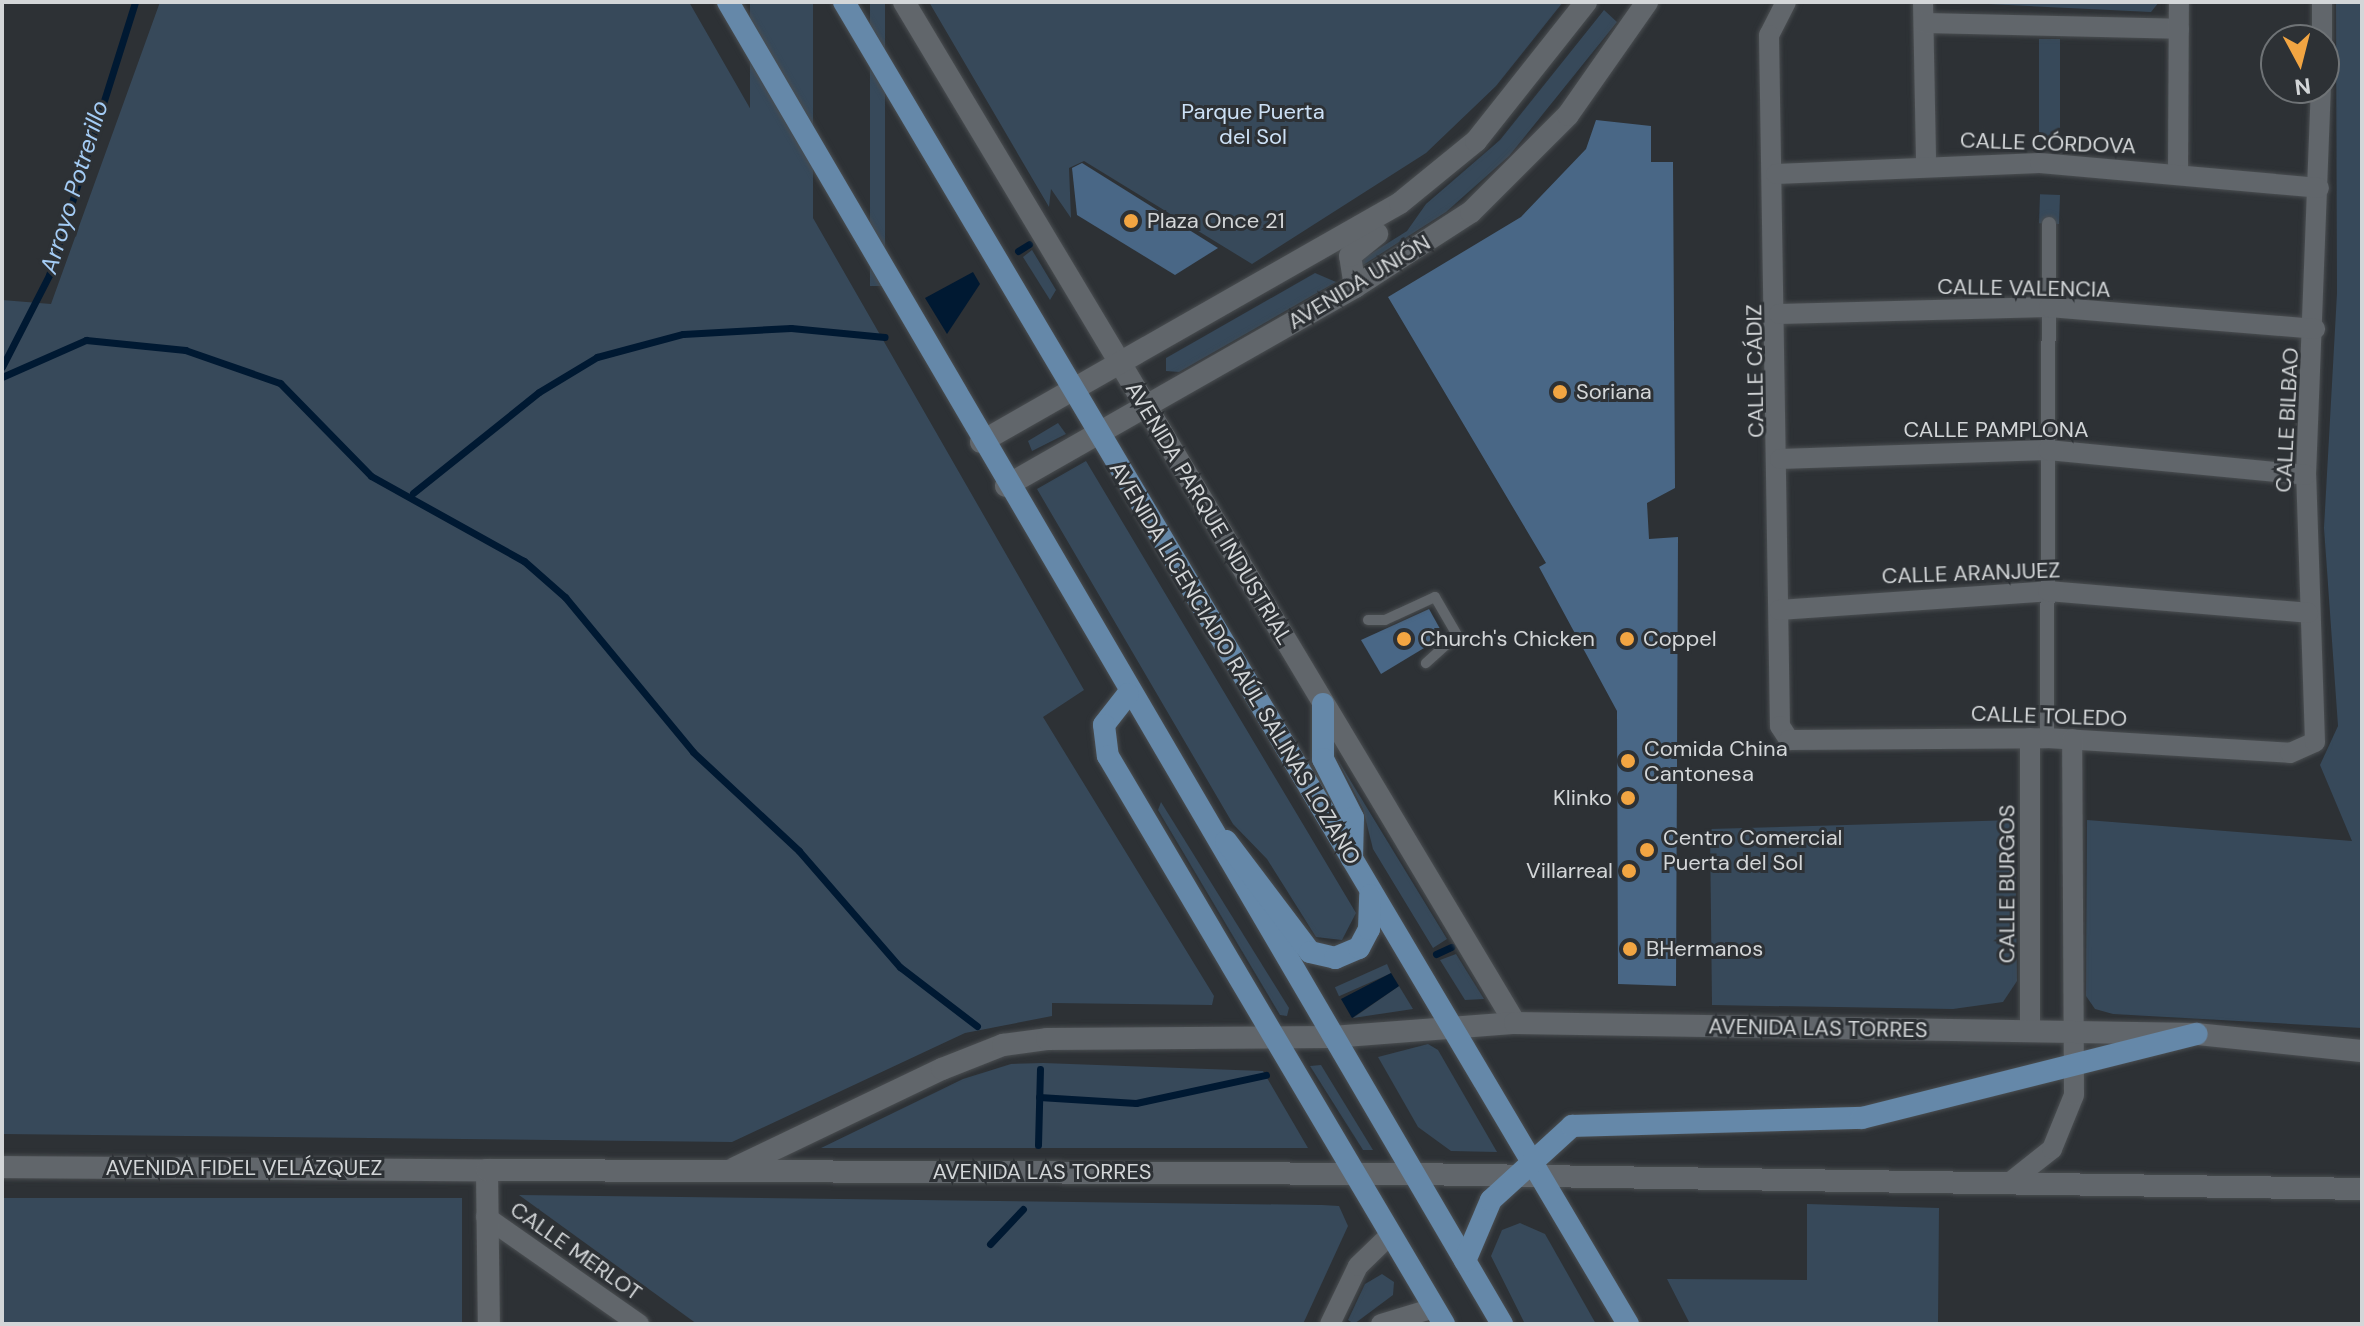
<!DOCTYPE html>
<html>
<head>
<meta charset="utf-8">
<style>
  body { margin:0 }
  #map { position:relative; width:2364px; height:1326px; overflow:hidden; background:#2d3135; font-family:"DM Sans",sans-serif }
  div>[style] { position:absolute }
  .green>* { inset:0; background:#37495a; transform-origin:0 0 }
  .water>* { inset:0; background:#001932 }
  .stream>* { height:7px; margin:-3.5px; padding:0 3.5px; transform-origin:3.5px; border-radius:3.5px; background:#001932 }
  .building>* { inset:0; background:#496786 }
  .roads { filter:drop-shadow(0 0 2px #4a4e51) drop-shadow(0 0 2px #4a4e51) }
  .service>* { height:10px; margin:-5px; padding:0 5px; transform-origin:5px; border-radius:5px; background:#61666b }
  .pedestrian>* { height:14px; margin:-7px; padding:0 7px; transform-origin:7px; border-radius:7px; background:#61666b }
  .minor>* { height:20px; margin:-10px; padding:0 10px; transform-origin:10px; border-radius:10px; background:#61666b }
  .tertiary>* { height:22px; margin:-11px; padding:0 11px; transform-origin:11px; border-radius:11px; background:#61666b }
  .secondary>* { height:22px; margin:-11px; padding:0 11px; transform-origin:11px; border-radius:11px; background:#61666b }
  .primary>* { height:22px; margin:-11px; padding:0 11px; transform-origin:11px; border-radius:11px; background:#6588a9 }
  .dots>* { width:22px; height:22px; translate:-50% -50%; box-sizing:border-box; border:4px solid #2d3135; border-radius:50% }
  span { translate:-50% -50%; white-space:nowrap; text-align:center; line-height:1.15; -webkit-text-stroke:6px #2d3135; paint-order:stroke }
  .park-label { font-size:22px; color:#cce0f5 }
  .street-label { font-size:22px; color:#d3d6d8 }
  .poi-label { font-size:22px; color:#d3d6d8 }
  .left { translate:0 -50%; text-align:left }
  .right { translate:-100% -50%; text-align:right }
  .water-label { font-size:24px; color:#a4ccf5; font-style:italic }
  .frame { position:absolute; inset:0; border:4px solid #d3d6d8; pointer-events:none }
  .north { position:absolute; left:2260px; top:24px; width:80px; height:80px; box-sizing:border-box; background:#2d3135; border:2px solid #6f7376; border-radius:50%; rotate:173deg; font-size:22px; font-weight:700; line-height:32px; text-align:center; color:#d3d6d8 }
  .north::after { content:''; display:block; margin:auto; width:28px; height:36px; background:#f2a542; clip-path:polygon(50% 0,100% 100%,50% 72%,0 100%) }
</style>
</head>
<body>
<div id="map">
  <div class="green">
    <i style="clip-path:polygon(160px 2px,689px 2px,1084px 690px,1043px 717px,1214px 996px,1212px 1005px,1052px 1003px,1052px 1016px,965px 1033px,732px 1142px,2px 1134px,2px 300px,51px 304px)"></i>
    <i style="left:750px;top:2px;width:63px;height:483px"></i>
    <i style="left:870px;top:2px;width:15px;height:284px"></i>
    <i style="clip-path:polygon(929px 2px,1563px 2px,1496px 86px,1426px 153px,1252px 264px,1084px 161px,1069px 168px,1071px 218px,1051px 189px,1049px 207px)"></i>
    <i style="clip-path:polygon(1947px 2px,2159px 2px,2151px 12px)"></i>
    <i style="clip-path:polygon(2336px 2px,2362px 2px,2362px 1028px,2113px 1014px,2095px 1009px,2086px 996px,2087px 820px,2352px 841px,2320px 765px,2338px 726px,2324px 528px,2337px 293px)"></i>
    <i style="clip-path:polygon(1604px 10px,1617px 22px,1509px 156px,1446px 212px,1360px 267px,1356px 263px,1407px 231px,1426px 204px,1500px 140px)"></i>
    <i style="left:2039px;top:39px;width:21px;height:101px"></i>
    <i style="left:2060px;top:195px;width:29px;height:20px;rotate:92deg"></i>
    <i style="clip-path:polygon(1032px 250px,1056px 290px,1050px 300px,1023px 257px)"></i>
    <i style="clip-path:polygon(1315px 273px,1336px 282px,1179px 372px,1166px 371px,1166px 358px)"></i>
    <i style="clip-path:polygon(1058px 423px,1066px 434px,1032px 451px,1028px 441px)"></i>
    <i style="clip-path:polygon(1086px 461px,1356px 913px,1342px 940px,1316px 937px,1267px 859px,1233px 824px,1037px 489px)"></i>
    <i style="clip-path:polygon(1336px 757px,1447px 939px,1433px 948px,1373px 849px,1363px 809px)"></i>
    <i style="clip-path:polygon(1161px 802px,1289px 1008px,1287px 1016px,1280px 1015px,1158px 810px)"></i>
    <i style="clip-path:polygon(2015px 820px,2017px 981px,2003px 1002px,1953px 1009px,1712px 1005px,1710px 829px)"></i>
    <i style="clip-path:polygon(1456px 954px,1484px 999px,1465px 1000px,1440px 960px)"></i>
    <i style="left:1387px;top:964px;width:10px;height:57px;rotate:66deg"></i>
    <i style="clip-path:polygon(1399px 986px,1413px 1009px,1353px 1018px)"></i>
    <i style="clip-path:polygon(1428px 1044px,1438px 1050px,1497px 1152px,1451px 1151px,1418px 1127px,1378px 1057px)"></i>
    <i style="clip-path:polygon(1043px 1063px,1263px 1071px,1308px 1148px,821px 1148px,963px 1079px,1011px 1064px)"></i>
    <i style="clip-path:polygon(1321px 1065px,1373px 1150px,1363px 1150px,1310px 1066px)"></i>
    <i style="clip-path:polygon(519px 1195px,1322px 1205px,1339px 1206px,1348px 1226px,1303px 1324px,697px 1324px)"></i>
    <i style="left:2px;top:1198px;width:460px;height:126px"></i>
    <i style="clip-path:polygon(1807px 1204px,1939px 1208px,1938px 1324px,1690px 1324px,1667px 1279px,1807px 1280px)"></i>
    <i style="clip-path:polygon(1520px 1223px,1545px 1234px,1596px 1324px,1525px 1324px,1491px 1256px,1502px 1230px)"></i>
    <i style="clip-path:polygon(1382px 1274px,1394px 1282px,1393px 1295px,1354px 1324px,1348px 1320px,1365px 1284px)"></i>
  </div>
  <div class="water">
    <i style="clip-path:polygon(973px 272px,980px 284px,947px 334px,925px 298px)"></i>
    <i style="clip-path:polygon(1391px 973px,1399px 986px,1352px 1018px,1341px 999px)"></i>
  </div>
  <div class="stream">
    <i style="left:1018px;top:251px;width:13px;rotate:-32deg"></i>
    <i style="left:2px;top:367px;width:103px;rotate:-62.9deg"></i>
    <i style="left:49px;top:275px;width:286px;rotate:-72.5deg"></i>
    <i style="left:2px;top:377px;width:92px;rotate:-23.8deg"></i>
    <i style="left:86px;top:340px;width:100px;rotate:5.8deg"></i>
    <i style="left:185px;top:350px;width:101px;rotate:19.2deg"></i>
    <i style="left:280px;top:383px;width:130px;rotate:45.6deg"></i>
    <i style="left:371px;top:476px;width:175px;rotate:29.1deg"></i>
    <i style="left:524px;top:561px;width:55px;rotate:41.3deg"></i>
    <i style="left:565px;top:597px;width:201px;rotate:50.4deg"></i>
    <i style="left:693px;top:752px;width:145px;rotate:43deg"></i>
    <i style="left:799px;top:851px;width:154px;rotate:49deg"></i>
    <i style="left:900px;top:967px;width:97px;rotate:37.5deg"></i>
    <i style="left:413px;top:493px;width:161px;rotate:-38.7deg"></i>
    <i style="left:539px;top:392px;width:68px;rotate:-31.1deg"></i>
    <i style="left:597px;top:357px;width:89px;rotate:-15deg"></i>
    <i style="left:683px;top:334px;width:108px;rotate:-3.2deg"></i>
    <i style="left:791px;top:328px;width:94px;rotate:5.5deg"></i>
    <i style="left:1436px;top:954px;width:17px;rotate:-25deg"></i>
    <i style="left:1039px;top:1097px;width:97px;rotate:3.5deg"></i>
    <i style="left:1136px;top:1103px;width:133px;rotate:-12.2deg"></i>
    <i style="left:1038px;top:1145px;width:76px;rotate:-88.5deg"></i>
    <i style="left:990px;top:1244px;width:48px;rotate:-46.7deg"></i>
  </div>
  <div class="building">
    <i style="clip-path:polygon(1596px 120px,1651px 126px,1651px 162px,1673px 162px,1675px 488px,1647px 503px,1649px 539px,1678px 537px,1676px 986px,1618px 984px,1617px 711px,1539px 567px,1546px 563px,1388px 297px,1521px 217px,1586px 149px)"></i>
    <i style="clip-path:polygon(1082px 163px,1218px 248px,1175px 275px,1077px 215px,1072px 168px)"></i>
    <i style="clip-path:polygon(1429px 609px,1444px 636px,1381px 674px,1361px 640px)"></i>
  </div>
  <div class="roads">
    <div class="service">
      <i style="left:1368px;top:620px;width:17px"></i>
      <i style="left:1385px;top:620px;width:55px;rotate:-24.7deg"></i>
      <i style="left:1435px;top:597px;width:44px;rotate:59.9deg"></i>
      <i style="left:1457px;top:635px;width:42px;rotate:137.9deg"></i>
    </div>
    <div class="pedestrian">
      <i style="left:2047px;top:738px;width:514px;rotate:-89.78deg"></i>
    </div>
    <div class="minor">
      <i style="left:1786px;top:2px;width:37px;rotate:117deg"></i>
      <i style="left:1769px;top:35px;width:691px;rotate:89.09deg"></i>
      <i style="left:1780px;top:726px;width:17px;rotate:57deg"></i>
      <i style="left:1789px;top:740px;width:258px;rotate:-0.4deg"></i>
      <i style="left:2047px;top:738px;width:243px;rotate:3.5deg"></i>
      <i style="left:2290px;top:753px;width:27px;rotate:-24deg"></i>
      <i style="left:2315px;top:742px;width:267px;rotate:-91.9deg"></i>
      <i style="left:2306px;top:475px;width:387px;rotate:-87.8deg"></i>
      <i style="left:1923px;top:2px;width:162px;rotate:88.9deg"></i>
      <i style="left:1924px;top:23px;width:255px;rotate:1.3deg"></i>
      <i style="left:2322px;top:40px;width:38px;rotate:-90deg"></i>
      <i style="left:2178px;top:173px;width:171px;rotate:-89.7deg"></i>
      <i style="left:1776px;top:174px;width:264px;rotate:-2.4deg"></i>
      <i style="left:2040px;top:163px;width:280px;rotate:5.1deg"></i>
      <i style="left:1779px;top:314px;width:270px;rotate:-1.5deg"></i>
      <i style="left:2049px;top:307px;width:267px;rotate:4.7deg"></i>
      <i style="left:1780px;top:459px;width:268px;rotate:-1.9deg"></i>
      <i style="left:2048px;top:450px;width:259px;rotate:5.5deg"></i>
      <i style="left:1779px;top:610px;width:270px;rotate:-4deg"></i>
      <i style="left:2048px;top:591px;width:261px;rotate:4.8deg"></i>
      <i style="left:2030px;top:738px;width:293px;rotate:90deg"></i>
      <i style="left:2009px;top:1183px;width:55px;rotate:-38.3deg"></i>
      <i style="left:2052px;top:1149px;width:58px;rotate:-67.8deg"></i>
      <i style="left:2074px;top:1095px;width:356px;rotate:-90.3deg"></i>
      <i style="left:486px;top:1217px;width:187px;rotate:35deg"></i>
      <i style="left:1330px;top:1324px;width:64px;rotate:-64.2deg"></i>
      <i style="left:1358px;top:1266px;width:45px;rotate:-44.1deg"></i>
      <i style="left:1381px;top:1324px;width:55px;rotate:-16.8deg"></i>
    </div>
    <div class="tertiary">
      <i style="left:904px;top:2px;width:1190px;rotate:59.1deg"></i>
      <i style="left:1355px;top:287px;width:31px;rotate:-99deg"></i>
      <i style="left:1350px;top:256px;width:35px;rotate:-39deg"></i>
      <i style="left:981px;top:442px;width:482px;rotate:-29.7deg"></i>
      <i style="left:1400px;top:203px;width:98px;rotate:-39.2deg"></i>
      <i style="left:1476px;top:141px;width:177px;rotate:-51.6deg"></i>
      <i style="left:1006px;top:486px;width:402px;rotate:-29.7deg"></i>
      <i style="left:1355px;top:287px;width:138px;rotate:-32.9deg"></i>
      <i style="left:1471px;top:212px;width:137px;rotate:-45deg"></i>
      <i style="left:1568px;top:115px;width:138px;rotate:-55deg"></i>
      <i style="left:2px;top:1167px;width:485px;rotate:0.4deg"></i>
      <i style="left:487px;top:1170px;width:154px;rotate:89.3deg"></i>
    </div>
    <div class="secondary">
      <i style="left:735px;top:1168px;width:229px;rotate:-25.6deg"></i>
      <i style="left:942px;top:1069px;width:66px;rotate:-21.5deg"></i>
      <i style="left:1003px;top:1045px;width:44px;rotate:-7.8deg"></i>
      <i style="left:1047px;top:1039px;width:285px;rotate:-0.4deg"></i>
      <i style="left:1332px;top:1037px;width:184px;rotate:-4.4deg"></i>
      <i style="left:1515px;top:1023px;width:682px;rotate:0.92deg"></i>
      <i style="left:2197px;top:1034px;width:166px;rotate:5.9deg"></i>
      <i style="left:487px;top:1170px;width:924px;rotate:0.25deg"></i>
      <i style="left:1411px;top:1174px;width:951px;rotate:0.9deg"></i>
    </div>
    <div class="primary">
      <i style="left:728px;top:2px;width:1532px;rotate:59.65deg"></i>
      <i style="left:844px;top:2px;width:1537px;rotate:59.33deg"></i>
      <i style="left:1128px;top:694px;width:39px;rotate:128deg"></i>
      <i style="left:1104px;top:725px;width:31px;rotate:83deg"></i>
      <i style="left:1108px;top:756px;width:660px;rotate:59.39deg"></i>
      <i style="left:1323px;top:704px;width:55px;rotate:90deg"></i>
      <i style="left:1323px;top:759px;width:66px;rotate:63deg"></i>
      <i style="left:1353px;top:818px;width:41px;rotate:91.4deg"></i>
      <i style="left:1226px;top:841px;width:139px;rotate:52.9deg"></i>
      <i style="left:1310px;top:952px;width:26px;rotate:13deg"></i>
      <i style="left:1335px;top:958px;width:26px;rotate:-23deg"></i>
      <i style="left:1359px;top:948px;width:21px;rotate:-62deg"></i>
      <i style="left:1369px;top:929px;width:34px;rotate:-88deg"></i>
      <i style="left:1465px;top:1261px;width:66px;rotate:-66.9deg"></i>
      <i style="left:1491px;top:1200px;width:110px;rotate:-42.4deg"></i>
      <i style="left:1572px;top:1126px;width:290px;rotate:-1.6deg"></i>
      <i style="left:1862px;top:1118px;width:345px;rotate:-14.1deg"></i>
    </div>
  </div>
  <div class="dots">
    <i style="left:1131px;top:221px;background:#f2a542"></i>
    <i style="left:1560px;top:392px;background:#f2a542"></i>
    <i style="left:1404px;top:639px;background:#f2a542"></i>
    <i style="left:1627px;top:639px;background:#f2a542"></i>
    <i style="left:1628px;top:761px;background:#f2a542"></i>
    <i style="left:1628px;top:798px;background:#f2a542"></i>
    <i style="left:1647px;top:850px;background:#f2a542"></i>
    <i style="left:1629px;top:871px;background:#f2a542"></i>
    <i style="left:1630px;top:949px;background:#f2a542"></i>
  </div>
  <div class="park-label">
    <span style="left:1253px;top:124px">Parque Puerta<br>del Sol</span>
  </div>
  <div class="street-label">
    <span style="left:2048px;top:143px;rotate:2deg">CALLE CÓRDOVA</span>
    <span style="left:1359px;top:282px;rotate:-31deg">AVENIDA UNIÓN</span>
    <span style="left:2024px;top:288px;rotate:1deg">CALLE VALENCIA</span>
    <span style="left:1755px;top:371px;rotate:-91deg">CALLE CÁDIZ</span>
    <span style="left:2287px;top:420px;rotate:-87deg">CALLE BILBAO</span>
    <span style="left:1996px;top:430px">CALLE PAMPLONA</span>
    <span style="left:1209px;top:513px;rotate:59deg">AVENIDA PARQUE INDUSTRIAL</span>
    <span style="left:1971px;top:573px;rotate:-2deg">CALLE ARANJUEZ</span>
    <span style="left:1235px;top:663px;rotate:59deg">AVENIDA LICENCIADO RAÚL SALINAS LOZANO</span>
    <span style="left:2049px;top:716px;rotate:2deg">CALLE TOLEDO</span>
    <span style="left:2007px;top:884px;rotate:-90deg">CALLE BURGOS</span>
    <span style="left:1818px;top:1028px;rotate:1deg">AVENIDA LAS TORRES</span>
    <span style="left:244px;top:1168px">AVENIDA FIDEL VELÁZQUEZ</span>
    <span style="left:1042px;top:1172px">AVENIDA LAS TORRES</span>
    <span style="left:576px;top:1251px;rotate:35deg">CALLE MERLOT</span>
  </div>
  <div class="poi-label">
    <span class="left" style="left:1147px;top:221px">Plaza Once 21</span>
    <span class="left" style="left:1576px;top:392px">Soriana</span>
    <span class="left" style="left:1420px;top:639px">Church's Chicken</span>
    <span class="left" style="left:1643px;top:639px">Coppel</span>
    <span class="left" style="left:1644px;top:761px">Comida China<br>Cantonesa</span>
    <span class="right" style="left:1612px;top:798px">Klinko</span>
    <span class="left" style="left:1663px;top:850px">Centro Comercial<br>Puerta del Sol</span>
    <span class="right" style="left:1613px;top:871px">Villarreal</span>
    <span class="left" style="left:1646px;top:949px">BHermanos</span>
  </div>
  <div class="water-label">
    <span style="left:74px;top:187px;rotate:-73deg">Arroyo Potrerillo</span>
  </div>
  <div class="frame"></div>
  <div class="north">N</div>
</div>
</body>
</html>
